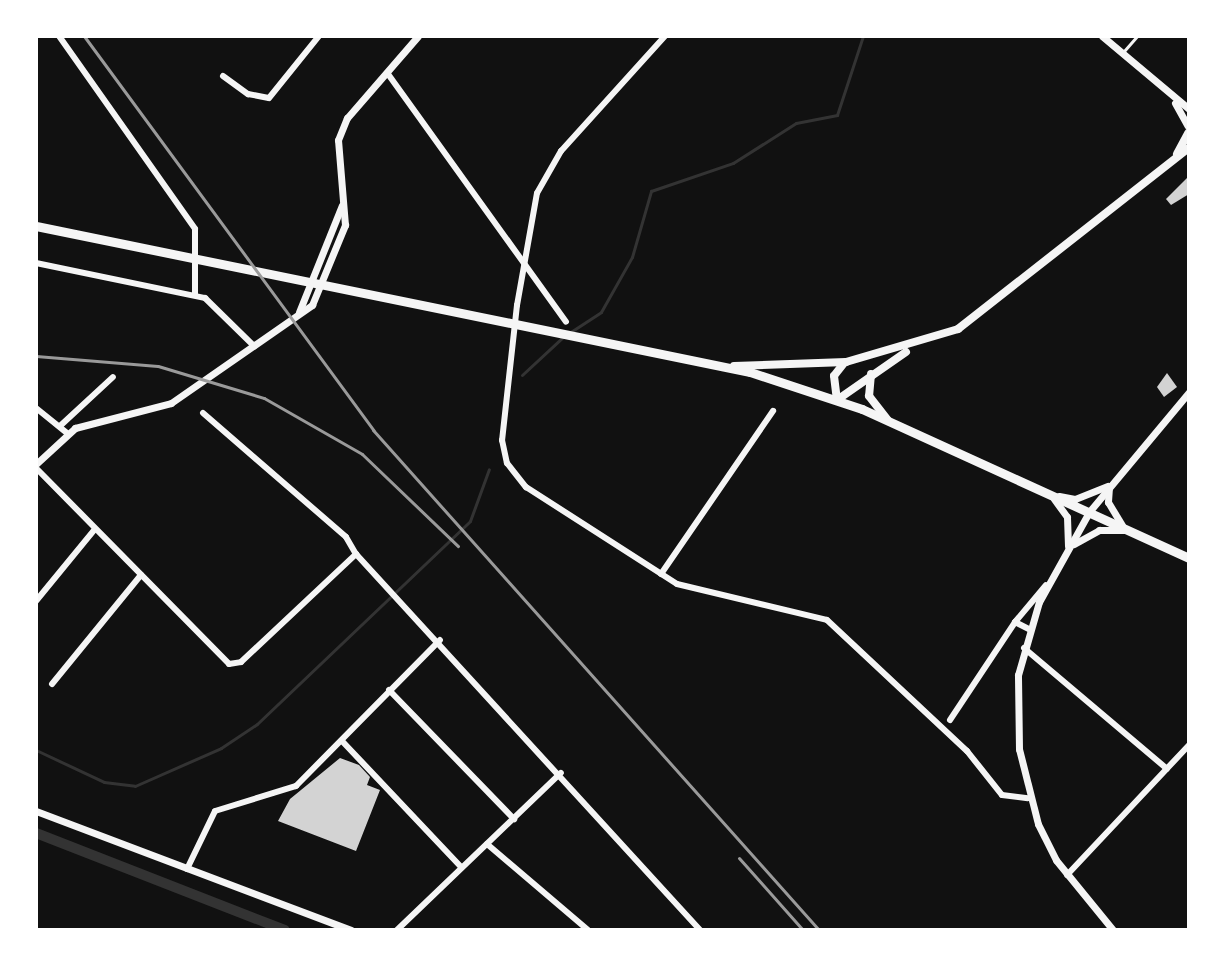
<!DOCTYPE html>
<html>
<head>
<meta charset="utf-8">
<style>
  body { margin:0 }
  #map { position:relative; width:1225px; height:966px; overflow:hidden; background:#111; font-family:Literata,serif }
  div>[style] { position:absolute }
  .stream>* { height:3px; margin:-1.5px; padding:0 1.5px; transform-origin:1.5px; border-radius:1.5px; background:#333 }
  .canal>* { height:10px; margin:-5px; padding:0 5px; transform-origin:5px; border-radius:5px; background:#333 }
  .building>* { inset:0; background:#d3d3d3 }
  .service>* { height:3px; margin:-1.5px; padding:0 1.5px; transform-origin:1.5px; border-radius:1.5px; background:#f5f5f5 }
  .minor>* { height:6px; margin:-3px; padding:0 3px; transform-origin:3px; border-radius:3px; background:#f5f5f5 }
  .tertiary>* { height:7px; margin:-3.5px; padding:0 3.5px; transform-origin:3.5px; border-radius:3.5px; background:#f5f5f5 }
  .secondary>* { height:8px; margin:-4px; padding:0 4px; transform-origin:4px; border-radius:4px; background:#f5f5f5 }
  .primary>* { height:9px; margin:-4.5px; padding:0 4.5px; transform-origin:4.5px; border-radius:4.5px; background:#f5f5f5 }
  .rail>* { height:3px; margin:-1.5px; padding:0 1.5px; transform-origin:1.5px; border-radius:1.5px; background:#9a9a9a }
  span { translate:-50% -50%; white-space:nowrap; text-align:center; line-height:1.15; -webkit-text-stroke:6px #fff; paint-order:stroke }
  .frame { position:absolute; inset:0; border:38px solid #fff; pointer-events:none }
</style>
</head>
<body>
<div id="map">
  <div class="stream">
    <i style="left:569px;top:333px;width:38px;rotate:-33deg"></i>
    <i style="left:601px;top:312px;width:63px;rotate:-60.6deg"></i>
    <i style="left:632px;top:257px;width:69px;rotate:-73.9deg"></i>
    <i style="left:651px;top:191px;width:87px;rotate:-18.9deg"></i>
    <i style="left:733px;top:163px;width:75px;rotate:-32.4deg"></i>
    <i style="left:796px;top:123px;width:42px;rotate:-11deg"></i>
    <i style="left:837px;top:115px;width:83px;rotate:-71.8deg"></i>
    <i style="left:522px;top:375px;width:56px;rotate:-42.8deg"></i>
    <i style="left:36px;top:750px;width:75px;rotate:25.2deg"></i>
    <i style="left:104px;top:782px;width:31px;rotate:7deg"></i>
    <i style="left:135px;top:786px;width:94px;rotate:-23.8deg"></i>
    <i style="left:221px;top:748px;width:43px;rotate:-33.7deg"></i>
    <i style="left:257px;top:724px;width:294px;rotate:-43.6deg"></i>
    <i style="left:470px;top:521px;width:55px;rotate:-69.9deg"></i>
  </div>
  <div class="canal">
    <i style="left:36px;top:833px;width:267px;rotate:21.3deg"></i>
  </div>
  <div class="building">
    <i style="clip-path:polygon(1189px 176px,1189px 194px,1171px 205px,1166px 199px)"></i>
    <i style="clip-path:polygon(1167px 373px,1177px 387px,1164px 397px,1157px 387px)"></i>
    <i style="clip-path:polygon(340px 758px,359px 765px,370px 777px,367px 785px,380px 790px,356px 851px,278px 821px,290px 799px)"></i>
  </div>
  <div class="service">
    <i style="left:1124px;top:51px;width:20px;rotate:-49deg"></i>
  </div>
  <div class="minor">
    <i style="left:59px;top:36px;width:236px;rotate:54.8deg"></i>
    <i style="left:195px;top:229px;width:66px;rotate:90deg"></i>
    <i style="left:665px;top:36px;width:155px;rotate:132.1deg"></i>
    <i style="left:561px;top:151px;width:48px;rotate:119.7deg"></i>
    <i style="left:537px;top:193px;width:114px;rotate:100.1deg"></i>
    <i style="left:517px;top:305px;width:136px;rotate:96.3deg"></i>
    <i style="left:502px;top:440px;width:24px;rotate:78deg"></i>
    <i style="left:507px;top:463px;width:31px;rotate:52deg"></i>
    <i style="left:526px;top:487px;width:179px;rotate:32.7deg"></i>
    <i style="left:677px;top:584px;width:154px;rotate:13.5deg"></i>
    <i style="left:827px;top:620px;width:192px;rotate:43.1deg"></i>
    <i style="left:967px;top:751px;width:56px;rotate:51.5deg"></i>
    <i style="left:1002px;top:795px;width:26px;rotate:7deg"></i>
    <i style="left:388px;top:74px;width:305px;rotate:54.3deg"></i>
    <i style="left:223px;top:76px;width:31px;rotate:36deg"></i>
    <i style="left:248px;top:94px;width:21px;rotate:11deg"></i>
    <i style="left:269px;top:98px;width:80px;rotate:-51.1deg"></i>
    <i style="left:36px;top:263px;width:173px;rotate:11.7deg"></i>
    <i style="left:205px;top:298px;width:69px;rotate:44.4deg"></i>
    <i style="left:36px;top:408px;width:40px;rotate:39deg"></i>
    <i style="left:203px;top:413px;width:189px;rotate:40.9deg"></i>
    <i style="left:346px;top:537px;width:20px;rotate:60deg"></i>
    <i style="left:60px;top:426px;width:72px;rotate:-42.8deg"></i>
    <i style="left:36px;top:468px;width:275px;rotate:45.4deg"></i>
    <i style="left:229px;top:664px;width:12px;rotate:-9deg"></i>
    <i style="left:241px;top:662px;width:158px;rotate:-43.2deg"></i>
    <i style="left:356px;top:554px;width:510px;rotate:47.54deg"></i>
    <i style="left:661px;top:574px;width:198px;rotate:-55.5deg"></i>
    <i style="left:36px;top:601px;width:93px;rotate:-50.7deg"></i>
    <i style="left:1015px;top:622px;width:48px;rotate:-50deg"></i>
    <i style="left:1024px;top:648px;width:187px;rotate:40.2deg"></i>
    <i style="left:52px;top:684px;width:141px;rotate:-50.8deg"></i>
    <i style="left:389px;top:690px;width:180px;rotate:45.9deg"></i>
    <i style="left:950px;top:720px;width:118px;rotate:-56.4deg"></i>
    <i style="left:1015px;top:622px;width:16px;rotate:27deg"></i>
    <i style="left:342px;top:741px;width:173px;rotate:46.6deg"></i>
    <i style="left:487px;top:844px;width:133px;rotate:40.4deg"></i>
    <i style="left:187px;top:869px;width:64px;rotate:-64.2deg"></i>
    <i style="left:215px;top:811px;width:85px;rotate:-17.2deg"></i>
    <i style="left:296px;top:786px;width:205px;rotate:-45.4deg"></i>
    <i style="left:1067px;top:875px;width:178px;rotate:-46.8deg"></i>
    <i style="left:397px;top:930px;width:227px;rotate:-43.8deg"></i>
  </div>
  <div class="tertiary">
    <i style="left:1102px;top:36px;width:114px;rotate:40deg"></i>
    <i style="left:1175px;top:103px;width:26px;rotate:61deg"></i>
    <i style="left:299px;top:312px;width:115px;rotate:-68.1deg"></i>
    <i style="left:36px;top:464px;width:53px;rotate:-42.7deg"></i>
    <i style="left:75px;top:428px;width:99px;rotate:-14.6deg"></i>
    <i style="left:171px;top:403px;width:172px;rotate:-34.8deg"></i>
    <i style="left:312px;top:305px;width:87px;rotate:-67.6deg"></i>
    <i style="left:345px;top:225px;width:85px;rotate:-94.7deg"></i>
    <i style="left:338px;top:140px;width:24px;rotate:-68deg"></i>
    <i style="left:347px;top:118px;width:108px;rotate:-49.1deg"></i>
    <i style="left:1109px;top:487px;width:15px;rotate:94deg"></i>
    <i style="left:1108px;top:502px;width:27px;rotate:59deg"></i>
    <i style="left:1059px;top:496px;width:16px;rotate:11deg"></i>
    <i style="left:1075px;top:499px;width:35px;rotate:-22deg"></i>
    <i style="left:1054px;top:499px;width:22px;rotate:54deg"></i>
    <i style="left:1067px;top:517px;width:29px;rotate:88deg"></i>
    <i style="left:1074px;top:544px;width:29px;rotate:-29deg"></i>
    <i style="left:1099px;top:530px;width:26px"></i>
    <i style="left:36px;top:811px;width:337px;rotate:20.7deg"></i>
    <i style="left:1113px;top:930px;width:90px;rotate:-129.2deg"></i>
    <i style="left:1056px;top:860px;width:40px;rotate:-116.6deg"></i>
    <i style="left:1038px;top:824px;width:77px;rotate:-104.2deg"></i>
    <i style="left:1019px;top:749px;width:74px;rotate:-90.8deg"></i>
    <i style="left:1018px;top:675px;width:76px;rotate:-74deg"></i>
    <i style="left:1039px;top:602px;width:103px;rotate:-60.9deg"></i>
    <i style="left:1089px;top:512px;width:156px;rotate:-50.2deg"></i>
  </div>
  <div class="secondary">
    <i style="left:1177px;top:154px;width:24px;rotate:-62deg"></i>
    <i style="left:844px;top:363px;width:16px;rotate:128deg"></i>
    <i style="left:834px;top:376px;width:24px;rotate:83deg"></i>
    <i style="left:837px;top:400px;width:84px;rotate:-34.8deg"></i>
    <i style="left:734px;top:366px;width:112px;rotate:-2deg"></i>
    <i style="left:846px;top:362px;width:117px;rotate:-16.4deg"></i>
    <i style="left:958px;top:329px;width:293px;rotate:-38.1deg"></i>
    <i style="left:871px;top:374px;width:22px;rotate:95deg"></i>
    <i style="left:869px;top:396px;width:31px;rotate:52deg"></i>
  </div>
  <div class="primary">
    <i style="left:36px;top:226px;width:729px;rotate:11.56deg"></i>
    <i style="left:750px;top:372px;width:118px;rotate:18.3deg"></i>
    <i style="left:862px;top:409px;width:359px;rotate:24.5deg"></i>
  </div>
  <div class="rail">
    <i style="left:84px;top:36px;width:489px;rotate:53.7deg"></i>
    <i style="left:373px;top:430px;width:670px;rotate:48.27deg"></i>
    <i style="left:36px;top:356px;width:122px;rotate:4.7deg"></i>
    <i style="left:158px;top:366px;width:111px;rotate:16.8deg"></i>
    <i style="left:264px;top:398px;width:113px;rotate:29.7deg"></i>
    <i style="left:362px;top:454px;width:133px;rotate:43.8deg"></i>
    <i style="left:739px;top:858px;width:96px;rotate:48.4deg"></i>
  </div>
  <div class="frame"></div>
</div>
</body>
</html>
